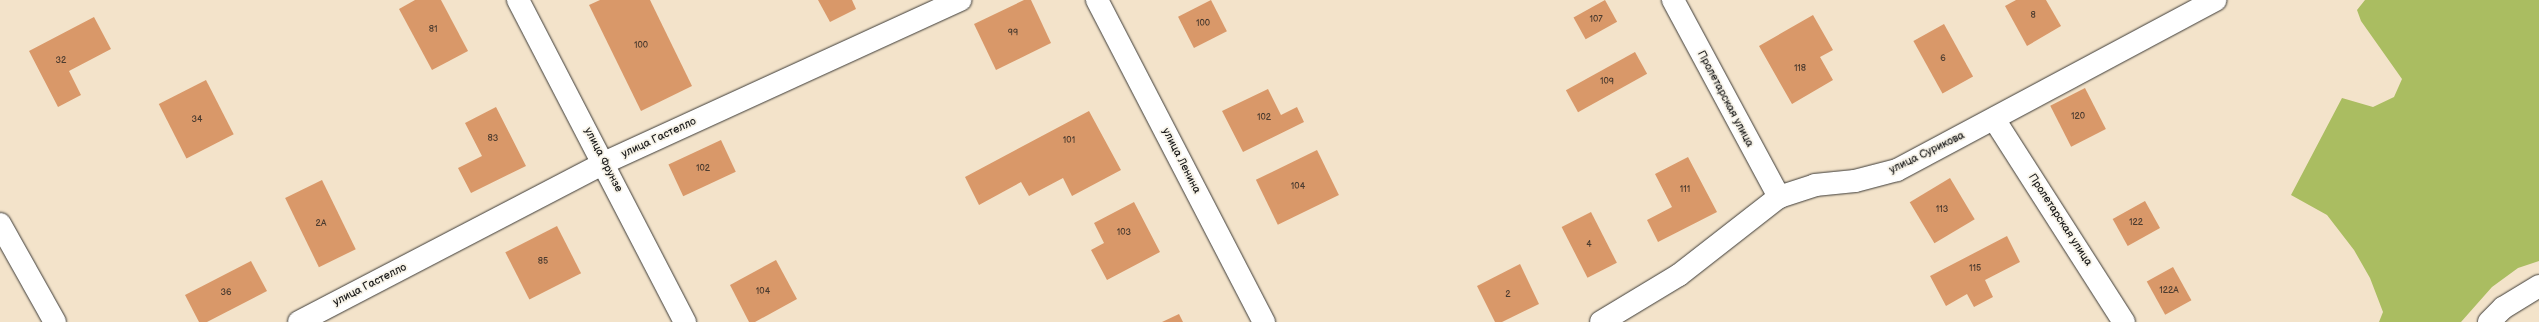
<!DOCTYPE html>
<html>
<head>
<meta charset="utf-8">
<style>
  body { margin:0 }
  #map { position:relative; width:2539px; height:322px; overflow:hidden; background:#f3e3ca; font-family:"Balsamiq Sans",sans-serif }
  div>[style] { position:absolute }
  .green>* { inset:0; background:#aabd61 }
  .building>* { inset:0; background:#d99869; transform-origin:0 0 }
  .roads { filter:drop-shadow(0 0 1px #3c3a36) drop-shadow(0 0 1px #3c3a36) }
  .minor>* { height:22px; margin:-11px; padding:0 11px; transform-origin:11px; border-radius:11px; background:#fff }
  span { translate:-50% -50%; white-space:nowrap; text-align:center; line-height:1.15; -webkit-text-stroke:3.5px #f7f3e8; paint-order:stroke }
  .number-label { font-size:9px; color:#4b3b2f }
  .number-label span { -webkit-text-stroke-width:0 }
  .street-label { font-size:11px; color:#1c1c1c }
</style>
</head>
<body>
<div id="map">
  <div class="green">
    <i style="clip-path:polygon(2365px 0,2539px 0,2539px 261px,2518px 268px,2492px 287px,2461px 322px,2379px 322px,2383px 312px,2370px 278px,2354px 250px,2327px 215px,2291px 195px,2342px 98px,2373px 107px,2394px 97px,2402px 79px,2361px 21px,2357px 10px)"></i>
  </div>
  <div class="building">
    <i style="clip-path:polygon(415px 0,441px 0,468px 51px,432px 70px,399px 9px)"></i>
    <i style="clip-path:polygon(600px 0,650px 0,692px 86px,641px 111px,589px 5px)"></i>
    <i style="clip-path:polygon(818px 0,852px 0,856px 9px,830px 22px)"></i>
    <i style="clip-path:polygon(1024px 0,1031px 0,1051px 43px,996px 70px,974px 24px)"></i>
    <i style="left:1211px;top:0;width:35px;height:37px;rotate:63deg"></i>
    <i style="left:1605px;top:0;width:25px;height:36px;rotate:61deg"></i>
    <i style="clip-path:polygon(2016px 0,2046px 0,2061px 26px,2027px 46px,2005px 6px)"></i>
    <i style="clip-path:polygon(1813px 15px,1833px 50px,1820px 57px,1833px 80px,1792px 104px,1759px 46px)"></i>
    <i style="clip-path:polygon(94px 17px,111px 49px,69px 71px,81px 95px,58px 107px,29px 51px)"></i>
    <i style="left:1944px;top:24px;width:60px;height:35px;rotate:61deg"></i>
    <i style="left:1635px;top:52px;width:25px;height:79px;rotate:61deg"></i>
    <i style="left:206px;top:80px;width:61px;height:53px;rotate:63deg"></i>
    <i style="left:2085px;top:88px;width:46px;height:39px;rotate:63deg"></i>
    <i style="clip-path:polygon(1268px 89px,1281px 115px,1297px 107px,1304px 122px,1243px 152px,1222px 111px)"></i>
    <i style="clip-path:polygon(496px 107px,526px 166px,471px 193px,458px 168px,482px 156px,465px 123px)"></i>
    <i style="clip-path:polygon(1089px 111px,1121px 170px,1072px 196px,1063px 178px,1029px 196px,1021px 182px,979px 205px,965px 177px)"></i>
    <i style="left:721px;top:140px;width:35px;height:58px;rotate:65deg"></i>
    <i style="left:1317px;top:150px;width:50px;height:68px;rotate:64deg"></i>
    <i style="clip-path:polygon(1688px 157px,1717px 212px,1658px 242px,1647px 220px,1672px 207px,1655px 174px)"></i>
    <i style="left:1950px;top:178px;width:48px;height:47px;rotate:59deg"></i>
    <i style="left:322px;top:180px;width:77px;height:41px;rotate:64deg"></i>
    <i style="left:2145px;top:201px;width:31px;height:37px;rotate:61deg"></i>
    <i style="clip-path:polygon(1134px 202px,1160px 252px,1107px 280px,1091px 250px,1104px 243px,1094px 223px)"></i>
    <i style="left:1591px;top:212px;width:57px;height:33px;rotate:63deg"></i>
    <i style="left:557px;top:226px;width:53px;height:58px;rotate:63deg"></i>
    <i style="clip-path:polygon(2007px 236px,2020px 262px,1985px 280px,1993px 297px,1974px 307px,1967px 294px,1946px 306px,1930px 276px)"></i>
    <i style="clip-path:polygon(776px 260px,797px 299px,755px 322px,749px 322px,730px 285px)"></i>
    <i style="clip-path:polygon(251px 261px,267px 291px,207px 322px,199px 322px,185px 295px)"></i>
    <i style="clip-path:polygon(1520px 264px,1539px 304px,1502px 322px,1495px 322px,1477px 286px)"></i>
    <i style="left:2173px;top:267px;width:38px;height:30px;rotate:61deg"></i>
    <i style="clip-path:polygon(1179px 314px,1183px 322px,1162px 322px)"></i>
  </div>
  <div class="roads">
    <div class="minor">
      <i style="left:518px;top:0;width:363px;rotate:62.6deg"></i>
      <i style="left:1097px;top:0;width:363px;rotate:62.6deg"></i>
      <i style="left:1673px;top:0;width:224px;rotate:61.7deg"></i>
      <i style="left:1994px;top:119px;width:241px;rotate:57.4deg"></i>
      <i style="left:0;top:224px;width:112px;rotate:60.7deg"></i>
      <i style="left:299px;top:322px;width:344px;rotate:-27.5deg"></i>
      <i style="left:604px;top:163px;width:392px;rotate:-24.6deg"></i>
      <i style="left:1601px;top:322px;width:91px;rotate:-31.1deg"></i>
      <i style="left:1679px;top:275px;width:127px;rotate:-38deg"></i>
      <i style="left:1779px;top:197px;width:38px;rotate:-18deg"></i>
      <i style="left:1815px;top:185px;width:40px;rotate:-5.7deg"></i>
      <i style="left:1855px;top:181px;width:43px;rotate:-14.7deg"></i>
      <i style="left:1897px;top:170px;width:361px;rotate:-28.1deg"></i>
      <i style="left:2489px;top:322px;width:20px;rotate:-45deg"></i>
      <i style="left:2503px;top:308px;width:42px;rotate:-31.4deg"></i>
    </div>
  </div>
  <div class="number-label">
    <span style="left:2033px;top:16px">8</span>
    <span style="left:1596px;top:20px">107</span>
    <span style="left:1203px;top:24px">100</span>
    <span style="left:433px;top:30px">81</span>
    <span style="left:1013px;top:33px">99</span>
    <span style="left:641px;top:46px">100</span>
    <span style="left:1943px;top:59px">6</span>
    <span style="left:61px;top:61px">32</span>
    <span style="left:1800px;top:69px">118</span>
    <span style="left:1607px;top:82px">109</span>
    <span style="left:2078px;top:117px">120</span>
    <span style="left:1264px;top:118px">102</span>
    <span style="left:197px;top:120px">34</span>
    <span style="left:493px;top:139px">83</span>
    <span style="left:1069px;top:141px">101</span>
    <span style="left:703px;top:169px">102</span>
    <span style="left:1298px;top:187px">104</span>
    <span style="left:1685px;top:190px">111</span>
    <span style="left:1942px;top:210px">113</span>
    <span style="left:2136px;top:223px">122</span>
    <span style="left:321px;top:224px">2А</span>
    <span style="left:1124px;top:233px">103</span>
    <span style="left:1589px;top:245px">4</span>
    <span style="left:543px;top:262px">85</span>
    <span style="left:1975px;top:269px">115</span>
    <span style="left:2169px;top:291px">122А</span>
    <span style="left:763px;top:292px">104</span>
    <span style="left:226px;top:293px">36</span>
    <span style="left:1508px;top:295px">2</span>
  </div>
  <div class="street-label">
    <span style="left:1725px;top:99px;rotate:62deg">Пролетарская улица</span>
    <span style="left:659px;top:138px;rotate:-25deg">улица Гастелло</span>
    <span style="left:1927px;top:153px;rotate:-26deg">улица Сурикова</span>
    <span style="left:603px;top:160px;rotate:63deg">улица Фрунзе</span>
    <span style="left:1181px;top:161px;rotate:63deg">улица Ленина</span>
    <span style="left:2060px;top:220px;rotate:57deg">Пролетарская улица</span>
    <span style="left:370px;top:285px;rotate:-27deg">улица Гастелло</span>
  </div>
</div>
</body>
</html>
